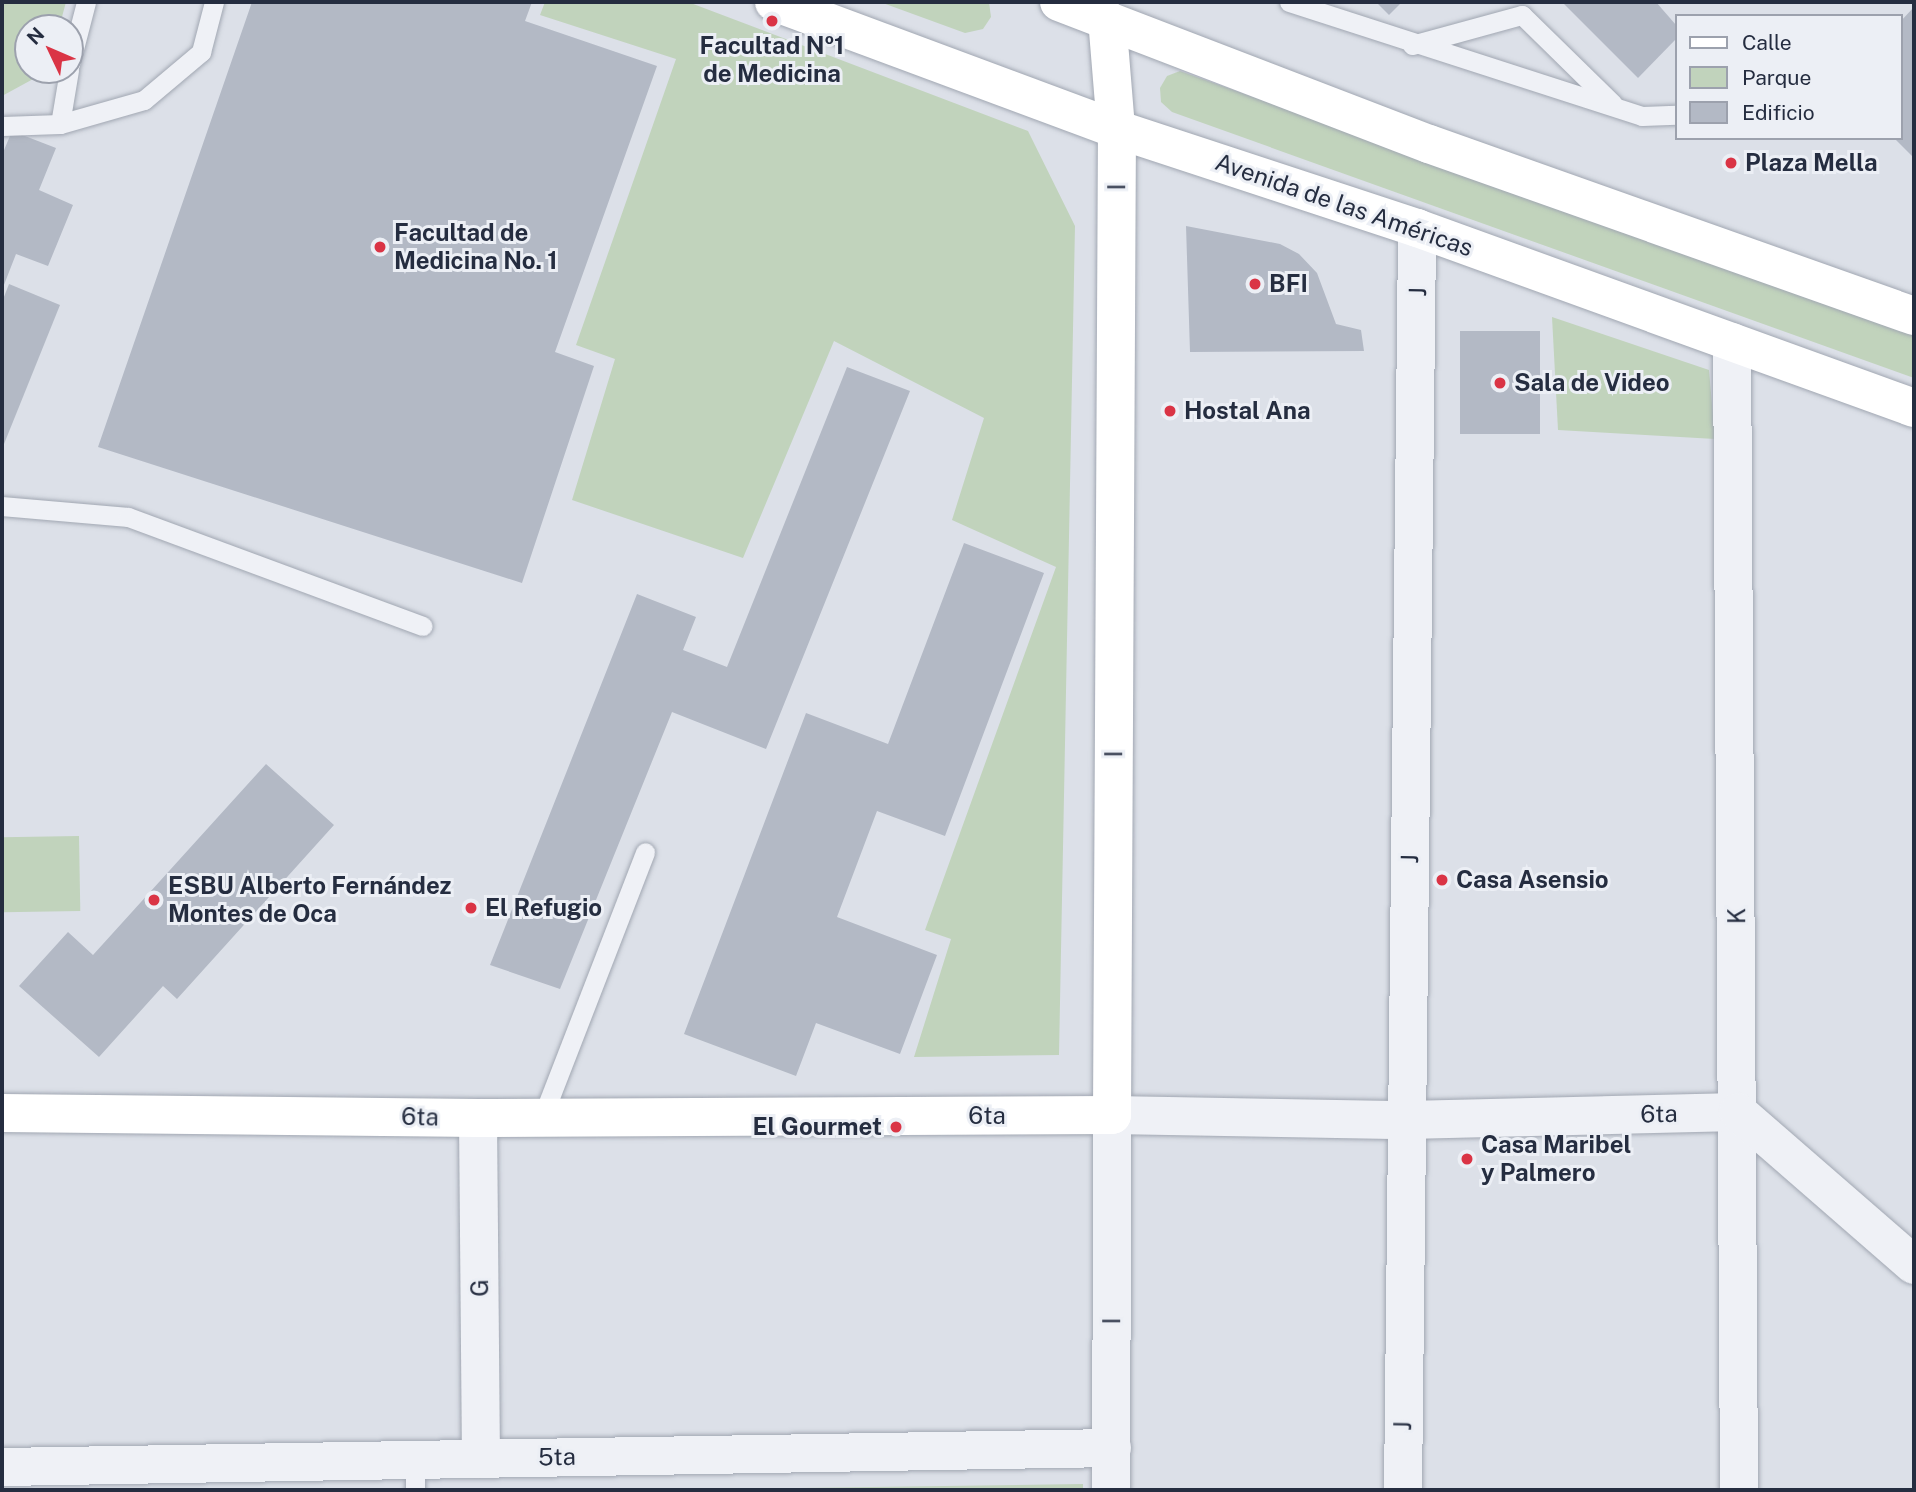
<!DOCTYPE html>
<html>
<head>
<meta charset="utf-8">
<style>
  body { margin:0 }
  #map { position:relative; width:1916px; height:1492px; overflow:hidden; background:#dce0e8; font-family:"Public Sans",sans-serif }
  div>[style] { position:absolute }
  .green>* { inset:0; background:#c1d3bc; transform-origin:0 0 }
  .building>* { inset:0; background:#b3b9c5; transform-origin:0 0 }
  .roads { filter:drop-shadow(0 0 2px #a1a7b2) drop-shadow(0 0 2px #a1a7b2) }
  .lane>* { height:19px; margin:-9.5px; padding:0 9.5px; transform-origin:9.5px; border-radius:9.5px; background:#eff1f6 }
  .street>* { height:38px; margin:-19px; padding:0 19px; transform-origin:19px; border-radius:19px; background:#eff1f6 }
  .secondary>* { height:38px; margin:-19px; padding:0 19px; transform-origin:19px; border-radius:19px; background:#fff }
  .primary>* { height:38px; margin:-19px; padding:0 19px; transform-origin:19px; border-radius:19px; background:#fff }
  .dots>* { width:19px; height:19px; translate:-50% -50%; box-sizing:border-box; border:4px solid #eceff5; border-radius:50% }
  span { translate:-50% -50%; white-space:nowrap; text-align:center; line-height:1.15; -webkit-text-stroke:6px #eceff5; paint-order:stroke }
  .poi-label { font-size:24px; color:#252d40; font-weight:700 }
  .left { translate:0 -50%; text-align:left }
  .right { translate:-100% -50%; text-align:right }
  .street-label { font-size:24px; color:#252d40 }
  .frame { position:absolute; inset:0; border:4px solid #252d40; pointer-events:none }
  .legend { position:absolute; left:1675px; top:14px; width:228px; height:126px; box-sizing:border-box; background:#eceff5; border:2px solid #9ca1ad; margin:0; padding:9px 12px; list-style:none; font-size:21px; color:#252d40 }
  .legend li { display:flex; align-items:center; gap:14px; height:35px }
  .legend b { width:35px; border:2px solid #9ca1ad }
  .north { position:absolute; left:14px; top:14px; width:70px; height:70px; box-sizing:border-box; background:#eceff5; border:2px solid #9ca1ad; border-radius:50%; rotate:314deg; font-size:19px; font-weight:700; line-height:28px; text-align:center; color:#252d40 }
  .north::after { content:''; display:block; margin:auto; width:24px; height:32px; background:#da3445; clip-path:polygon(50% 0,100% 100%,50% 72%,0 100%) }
</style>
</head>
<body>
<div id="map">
  <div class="green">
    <i style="clip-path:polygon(2px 2px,66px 2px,59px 28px,28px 28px,28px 70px,46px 72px,2px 96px)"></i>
    <i style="clip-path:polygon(545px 2px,688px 2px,1028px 131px,1075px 226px,1059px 1055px,914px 1057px,951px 939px,925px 930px,1056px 567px,952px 520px,984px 418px,834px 341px,743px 558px,572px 500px,615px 359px,576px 345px,676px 59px,540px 15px)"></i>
    <i style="clip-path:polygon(880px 2px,989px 2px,991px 17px,983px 29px,965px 33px)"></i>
    <i style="clip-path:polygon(1180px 71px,1914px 333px,1914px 378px,1172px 112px,1161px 102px,1160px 88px,1167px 76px)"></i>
    <i style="clip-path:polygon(1552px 317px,1709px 370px,1715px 439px,1558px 430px)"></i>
    <i style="left:79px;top:836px;width:75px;height:77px;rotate:89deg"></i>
    <i style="clip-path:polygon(1083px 1484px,1083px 1490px,647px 1490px)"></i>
  </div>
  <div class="building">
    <i style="clip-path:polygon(252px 2px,532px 2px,525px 21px,657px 66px,555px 352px,594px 366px,522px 583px,98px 447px)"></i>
    <i style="clip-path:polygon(1376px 2px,1402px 2px,1389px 15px)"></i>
    <i style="clip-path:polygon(1562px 2px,1656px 2px,1676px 25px,1676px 39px,1638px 78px)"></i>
    <i style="clip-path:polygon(1914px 7px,1914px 158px,1894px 138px,1900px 138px,1900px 22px)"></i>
    <i style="clip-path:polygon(12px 131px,56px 148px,39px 190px,73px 205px,48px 266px,16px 254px,2px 290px,2px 155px)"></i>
    <i style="clip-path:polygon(1186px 226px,1280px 244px,1299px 254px,1317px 273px,1336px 324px,1361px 330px,1364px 351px,1190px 352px)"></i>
    <i style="clip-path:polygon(9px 284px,60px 305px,2px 449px,2px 302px)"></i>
    <i style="left:1540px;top:331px;width:103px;height:80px;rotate:90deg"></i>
    <i style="clip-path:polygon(847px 367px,910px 391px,766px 749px,672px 712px,560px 989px,490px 965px,637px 594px,696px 617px,683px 650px,727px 667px)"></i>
    <i style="clip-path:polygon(964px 543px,1044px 573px,945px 836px,877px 811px,837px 917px,937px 955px,900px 1054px,816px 1023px,796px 1076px,684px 1034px,806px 713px,888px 744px)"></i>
    <i style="clip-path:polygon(266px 764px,334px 825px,177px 999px,163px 986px,99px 1057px,19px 986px,68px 932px,93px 955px)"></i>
  </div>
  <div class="roads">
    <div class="lane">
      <i style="left:1289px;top:2px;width:371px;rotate:17.9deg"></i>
      <i style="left:1642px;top:116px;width:34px;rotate:-2deg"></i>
      <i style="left:1412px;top:45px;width:114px;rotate:-15.3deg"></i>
      <i style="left:1522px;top:15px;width:127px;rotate:44.4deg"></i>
      <i style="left:70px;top:64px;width:64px;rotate:-75.5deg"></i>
      <i style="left:60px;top:124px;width:55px;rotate:-80.5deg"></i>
      <i style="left:2px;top:126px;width:58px;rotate:-2deg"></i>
      <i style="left:60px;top:124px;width:87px;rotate:-15.9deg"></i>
      <i style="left:144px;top:100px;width:75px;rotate:-40.1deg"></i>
      <i style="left:201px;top:52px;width:52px;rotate:-75.4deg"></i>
      <i style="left:2px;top:506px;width:126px;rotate:5deg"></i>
      <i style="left:128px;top:517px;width:314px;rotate:20.3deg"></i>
      <i style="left:542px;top:1118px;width:285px;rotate:-68.8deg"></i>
      <i style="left:415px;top:1459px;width:31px;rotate:90deg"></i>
    </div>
    <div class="street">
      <i style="left:1732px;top:342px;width:1148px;rotate:89.65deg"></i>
      <i style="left:478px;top:1118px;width:341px;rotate:89.5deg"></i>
      <i style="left:2px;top:1467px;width:1110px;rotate:-0.98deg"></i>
      <i style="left:1111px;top:1490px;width:375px;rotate:-89.8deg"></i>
      <i style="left:1112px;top:1115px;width:295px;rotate:1deg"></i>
      <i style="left:1407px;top:1120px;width:331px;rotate:-1.4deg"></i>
      <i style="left:1738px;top:1112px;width:233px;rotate:41deg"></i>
      <i style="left:1403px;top:1490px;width:1262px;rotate:-89.36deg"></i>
    </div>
    <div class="secondary">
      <i style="left:2px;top:1113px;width:476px;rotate:0.6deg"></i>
      <i style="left:478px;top:1118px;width:634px;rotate:-0.27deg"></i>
      <i style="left:1112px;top:1115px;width:975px;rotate:-89.71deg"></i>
      <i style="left:1117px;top:140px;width:121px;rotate:-94.7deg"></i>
    </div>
    <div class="primary">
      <i style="left:774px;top:2px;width:362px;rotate:20.4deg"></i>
      <i style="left:1113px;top:128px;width:320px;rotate:18.2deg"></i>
      <i style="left:1417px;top:228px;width:529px;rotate:19.91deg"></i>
      <i style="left:1059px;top:2px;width:396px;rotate:21deg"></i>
      <i style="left:1429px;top:144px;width:515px;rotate:19.53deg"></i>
    </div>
  </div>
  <div class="dots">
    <i style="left:772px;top:21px;background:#da3445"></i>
    <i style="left:1731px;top:163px;background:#da3445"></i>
    <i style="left:380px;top:247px;background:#da3445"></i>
    <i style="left:1255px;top:284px;background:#da3445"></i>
    <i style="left:1500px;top:383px;background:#da3445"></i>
    <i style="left:1170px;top:411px;background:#da3445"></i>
    <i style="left:1442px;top:880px;background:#da3445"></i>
    <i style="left:154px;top:900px;background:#da3445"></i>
    <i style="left:471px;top:908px;background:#da3445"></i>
    <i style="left:896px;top:1127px;background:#da3445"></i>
    <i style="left:1467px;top:1159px;background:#da3445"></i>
  </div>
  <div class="poi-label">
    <span style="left:772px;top:60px">Facultad Nº1<br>de Medicina</span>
    <span class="left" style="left:1745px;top:163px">Plaza Mella</span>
    <span class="left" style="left:394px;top:247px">Facultad de<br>Medicina No. 1</span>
    <span class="left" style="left:1269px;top:284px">BFI</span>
    <span class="left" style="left:1514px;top:383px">Sala de Video</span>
    <span class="left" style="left:1184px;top:411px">Hostal Ana</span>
    <span class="left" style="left:1456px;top:880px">Casa Asensio</span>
    <span class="left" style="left:168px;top:900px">ESBU Alberto Fernández<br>Montes de Oca</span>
    <span class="left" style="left:485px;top:908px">El Refugio</span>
    <span class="right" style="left:882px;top:1127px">El Gourmet</span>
    <span class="left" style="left:1481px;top:1159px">Casa Maribel<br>y Palmero</span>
  </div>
  <div class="street-label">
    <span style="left:1117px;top:187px;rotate:-90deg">I</span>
    <span style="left:1344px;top:205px;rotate:19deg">Avenida de las Américas</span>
    <span style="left:1418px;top:292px;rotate:-89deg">J</span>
    <span style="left:1114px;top:754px;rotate:-90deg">I</span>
    <span style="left:1410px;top:859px;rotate:-89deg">J</span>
    <span style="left:1737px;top:916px;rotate:-90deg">K</span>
    <span style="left:1659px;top:1114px;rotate:-1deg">6ta</span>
    <span style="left:987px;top:1116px">6ta</span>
    <span style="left:420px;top:1117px;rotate:1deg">6ta</span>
    <span style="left:480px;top:1288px;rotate:-91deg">G</span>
    <span style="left:1112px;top:1321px;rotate:-90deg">I</span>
    <span style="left:1403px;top:1426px;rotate:-89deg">J</span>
    <span style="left:557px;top:1457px;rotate:-1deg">5ta</span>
  </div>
  <div class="frame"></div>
  <ul class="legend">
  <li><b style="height:9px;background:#fff"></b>Calle</li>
  <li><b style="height:19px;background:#c1d3bc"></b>Parque</li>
  <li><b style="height:19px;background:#b3b9c5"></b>Edificio</li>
  </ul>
  <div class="north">N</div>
</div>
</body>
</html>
